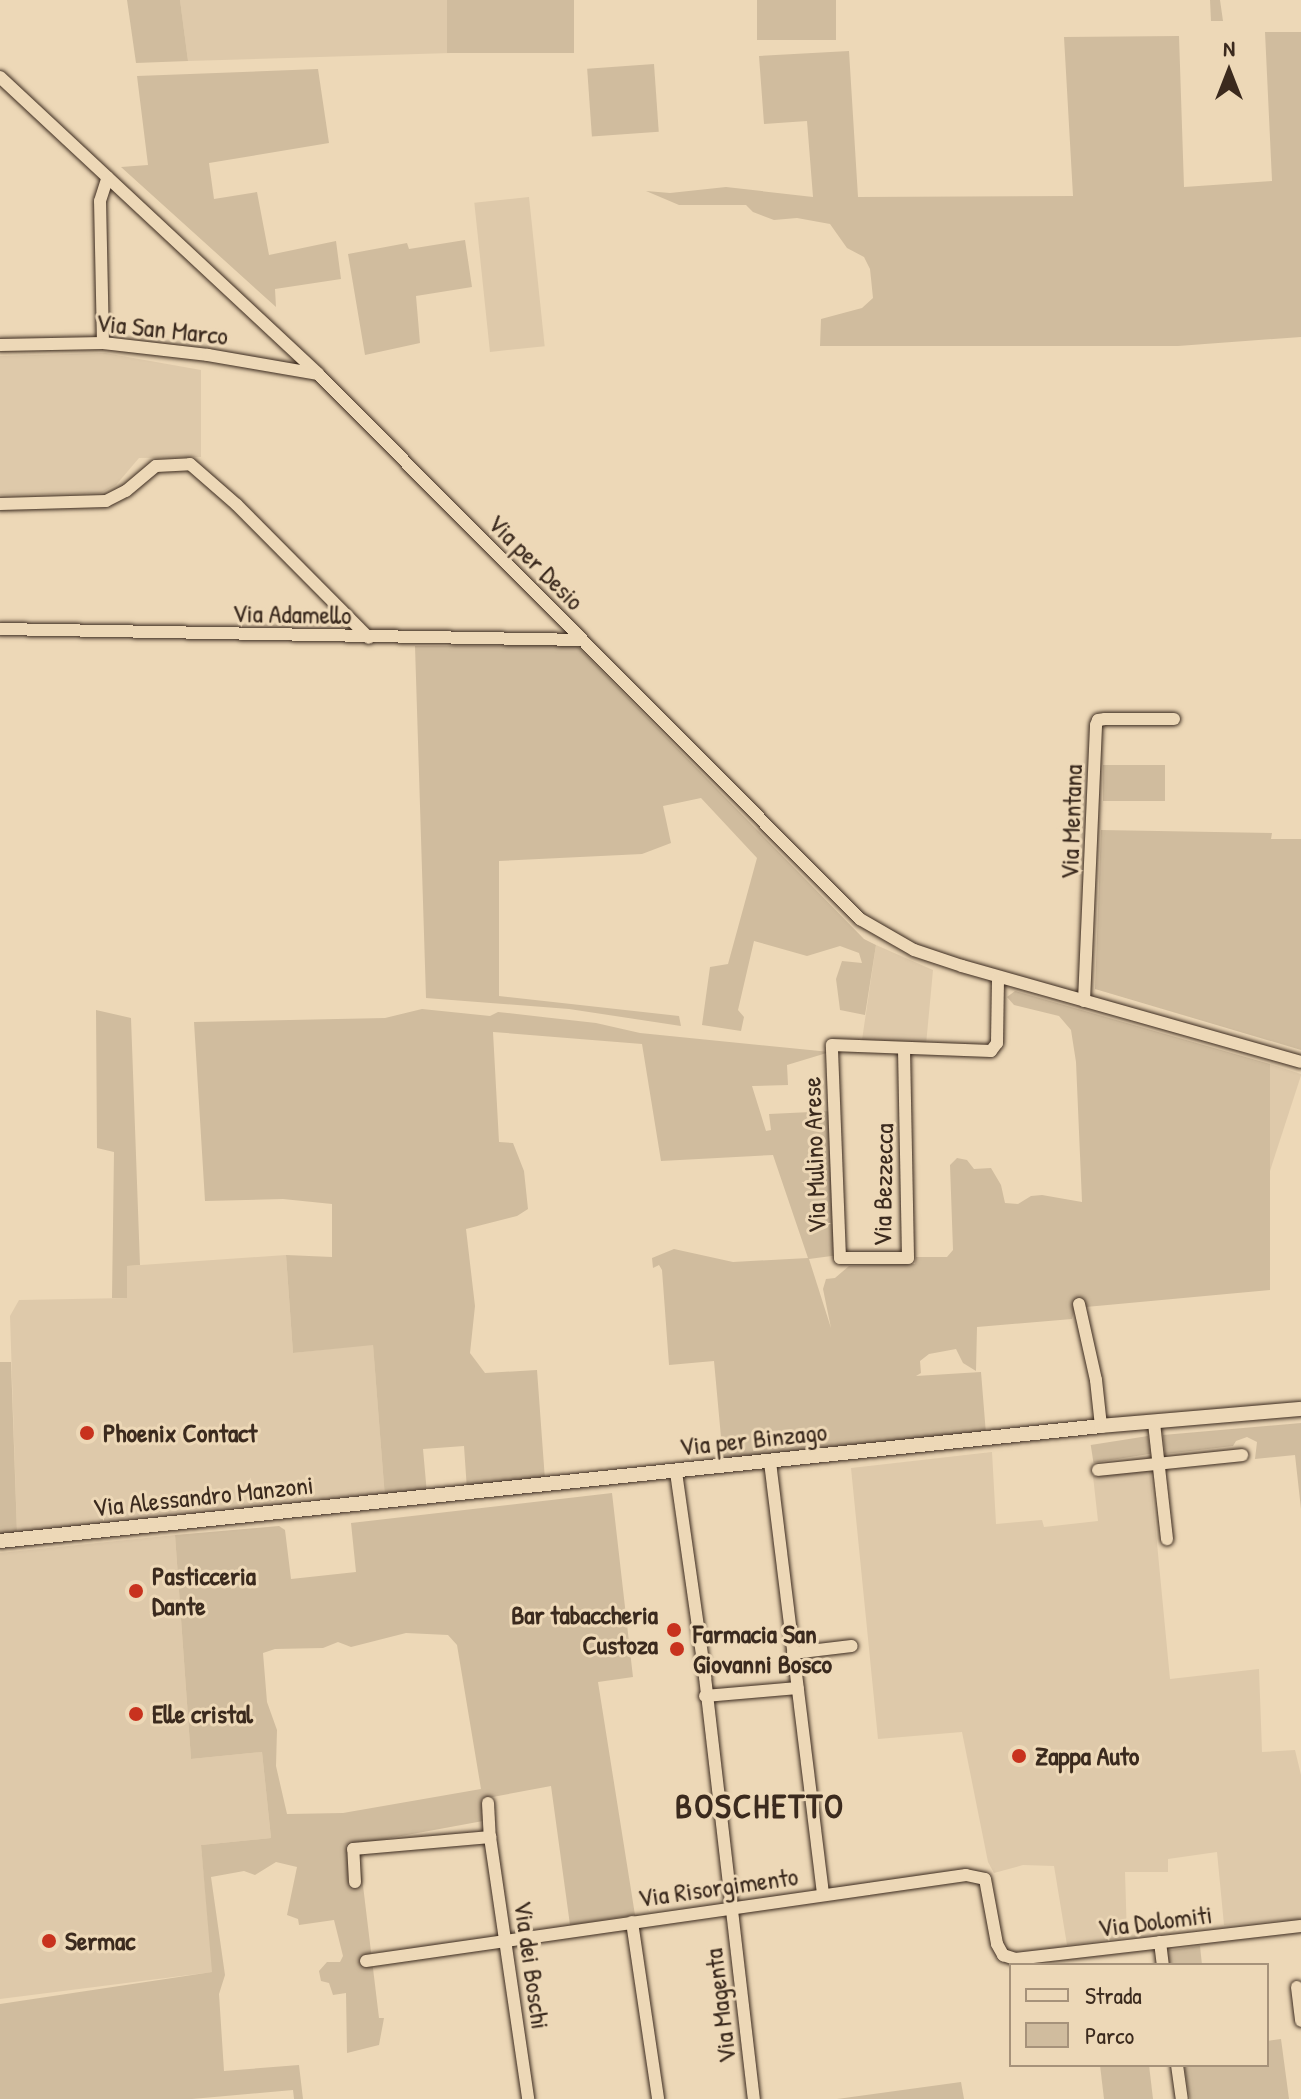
<!DOCTYPE html>
<html>
<head>
<meta charset="utf-8">
<style>
  body { margin:0 }
  #map { position:relative; width:1301px; height:2099px; overflow:hidden; background:#edd8b7; font-family:"Patrick Hand",sans-serif }
  div>[style] { position:absolute }
  .built>* { inset:0; background:#dec9aa; transform-origin:0 0 }
  .green>* { inset:0; background:#d0bc9e; transform-origin:0 0 }
  .roads { filter:drop-shadow(0 0 2px #3b2a1e) drop-shadow(0 0 2px #3b2a1e) }
  .minor>* { height:12px; margin:-6px; padding:0 6px; transform-origin:6px; border-radius:6px; background:#edd8b7 }
  .major>* { height:14px; margin:-7px; padding:0 7px; transform-origin:7px; border-radius:7px; background:#edd8b7 }
  .dots>* { width:22px; height:22px; translate:-50% -50%; box-sizing:border-box; border:4px solid #edd8b7; border-radius:50% }
  span { translate:-50% -50%; white-space:nowrap; text-align:center; line-height:1.15; -webkit-text-stroke:6px #edd8b7; paint-order:stroke }
  .street-label { font-size:26px; color:#3b2a1e }
  .poi-label { font-size:26px; color:#3b2a1e; font-weight:700 }
  .left { translate:0 -50%; text-align:left }
  .right { translate:-100% -50%; text-align:right }
  .district-label { font-size:34px; color:#3b2a1e; font-weight:700; letter-spacing:2px }
  .legend { position:absolute; left:1009px; top:1963px; width:260px; height:104px; box-sizing:border-box; background:#edd8b7; border:2px solid #a6927a; margin:0; padding:10px 14px; list-style:none; font-size:24px; color:#3b2a1e }
  .legend li { display:flex; align-items:center; gap:16px; height:40px }
  .legend b { width:40px; border:2px solid #a6927a }
  .north { position:absolute; left:1189px; top:32px; width:80px; height:80px; -webkit-text-stroke:6px #edd8b7; paint-order:stroke; rotate:0deg; font-size:22px; font-weight:700; line-height:32px; text-align:center; color:#3b2a1e }
  .north::after { content:''; display:block; margin:auto; width:28px; height:36px; background:#3b2a1e; clip-path:polygon(50% 0,100% 100%,50% 72%,0 100%) }
</style>
</head>
<body>
<div id="map">
  <div class="built">
    <i style="clip-path:polygon(180px 0,447px 0,451px 53px,188px 61px)"></i>
    <i style="left:529px;top:197px;width:150px;height:55px;rotate:84deg"></i>
    <i style="clip-path:polygon(105px 353px,201px 370px,201px 457px,139px 458px,116px 485px,101px 493px,0 495px,0 356px)"></i>
    <i style="clip-path:polygon(876px 945px,933px 970px,926px 1045px,862px 1040px)"></i>
    <i style="left:1270px;top:1064px;width:33px;height:228px;rotate:18deg"></i>
    <i style="clip-path:polygon(286px 1255px,293px 1353px,373px 1344px,385px 1498px,17px 1533px,10px 1316px,19px 1300px,126px 1298px,127px 1266px)"></i>
    <i style="clip-path:polygon(992px 1452px,996px 1524px,1042px 1520px,1044px 1527px,1098px 1521px,1093px 1476px,1150px 1470px,1170px 1679px,1259px 1669px,1262px 1752px,1295px 1750px,1301px 1775px,1301px 1919px,1224px 1925px,1217px 1852px,1168px 1859px,1168px 1872px,1125px 1872px,1127px 1937px,1067px 1945px,1054px 1866px,1023px 1865px,994px 1873px,988px 1862px,962px 1732px,878px 1739px,851px 1468px)"></i>
    <i style="clip-path:polygon(175px 1535px,191px 1759px,262px 1752px,271px 1838px,201px 1845px,213px 1972px,0 1999px,0 1553px)"></i>
  </div>
  <div class="green">
    <i style="clip-path:polygon(127px 0,180px 0,188px 61px,136px 63px)"></i>
    <i style="left:447px;top:0;width:127px;height:53px"></i>
    <i style="left:757px;top:0;width:79px;height:40px"></i>
    <i style="clip-path:polygon(1210px 0,1220px 0,1223px 21px,1211px 21px)"></i>
    <i style="clip-path:polygon(1265px 32px,1301px 32px,1301px 337px,1178px 346px,820px 346px,821px 319px,862px 308px,873px 298px,870px 269px,864px 257px,847px 248px,830px 224px,797px 218px,774px 220px,753px 212px,746px 205px,679px 205px,646px 191px,670px 193px,726px 187px,813px 197px,807px 121px,764px 124px,759px 56px,849px 51px,858px 197px,1073px 196px,1064px 37px,1179px 36px,1184px 187px,1272px 181px)"></i>
    <i style="left:654px;top:64px;width:68px;height:67px;rotate:86deg"></i>
    <i style="clip-path:polygon(318px 69px,329px 143px,209px 163px,214px 199px,257px 192px,269px 255px,336px 241px,341px 279px,275px 289px,276px 307px,121px 167px,148px 165px,137px 76px)"></i>
    <i style="clip-path:polygon(465px 240px,472px 287px,416px 296px,420px 343px,365px 355px,348px 254px,407px 243px,409px 249px)"></i>
    <i style="clip-path:polygon(576px 645px,864px 939px,876px 945px,865px 1015px,840px 1010px,839px 1002px,836px 979px,842px 961px,862px 963px,859px 953px,840px 946px,807px 956px,754px 941px,738px 1010px,744px 1017px,741px 1031px,702px 1025px,710px 967px,728px 964px,757px 858px,701px 798px,663px 806px,671px 843px,642px 854px,499px 861px,499px 996px,679px 1016px,681px 1026px,569px 1009px,426px 998px,415px 646px)"></i>
    <i style="left:1103px;top:765px;width:62px;height:36px"></i>
    <i style="clip-path:polygon(1101px 830px,1272px 833px,1271px 839px,1301px 839px,1301px 1050px,1095px 989px)"></i>
    <i style="clip-path:polygon(1015px 991px,1270px 1064px,1270px 1290px,1075px 1308px,1072px 1319px,977px 1327px,976px 1371px,963px 1363px,956px 1349px,929px 1354px,920px 1361px,921px 1373px,916px 1376px,981px 1372px,986px 1434px,723px 1459px,714px 1361px,669px 1365px,662px 1270px,659px 1265px,653px 1268px,652px 1258px,674px 1249px,733px 1262px,808px 1258px,773px 1155px,661px 1161px,642px 1044px,493px 1032px,499px 1142px,513px 1143px,524px 1171px,528px 1209px,517px 1216px,466px 1229px,475px 1306px,470px 1353px,485px 1373px,537px 1370px,545px 1480px,467px 1490px,464px 1446px,423px 1449px,427px 1494px,385px 1498px,373px 1345px,293px 1353px,286px 1255px,332px 1257px,332px 1204px,283px 1199px,205px 1201px,194px 1022px,385px 1018px,422px 1009px,490px 1016px,498px 1012px,596px 1023px,640px 1033px,830px 1052px,787px 1065px,788px 1085px,752px 1086px,766px 1131px,771px 1130px,769px 1114px,832px 1111px,839px 1255px,809px 1259px,831px 1328px,823px 1289px,826px 1279px,835px 1278px,849px 1266px,915px 1264px,916px 1257px,947px 1257px,953px 1250px,950px 1165px,957px 1158px,967px 1160px,974px 1169px,991px 1168px,1001px 1185px,1005px 1203px,1018px 1204px,1031px 1196px,1042px 1195px,1082px 1202px,1076px 1062px,1071px 1030px,1059px 1016px,1014px 1005px,1007px 997px)"></i>
    <i style="clip-path:polygon(96px 1010px,131px 1018px,140px 1265px,127px 1266px,127px 1298px,112px 1298px,114px 1152px,97px 1148px)"></i>
    <i style="clip-path:polygon(0 1362px,11px 1362px,17px 1533px,0 1535px)"></i>
    <i style="clip-path:polygon(1301px 1423px,1301px 1509px,1295px 1455px,1255px 1459px,1257px 1442px,1247px 1437px,1236px 1441px,1233px 1446px,1165px 1454px,1163px 1435px)"></i>
    <i style="left:1148px;top:1436px;width:18px;height:58px;rotate:81deg"></i>
    <i style="clip-path:polygon(evenodd,612px 1493px,633px 1677px,598px 1682px,635px 1915px,570px 1925px,551px 1786px,482px 1799px,483px 1821px,358px 1844px,379px 2018px,384px 2018px,379px 2045px,347px 2053px,346px 1993px,333px 1995px,329px 1983px,321px 1981px,319px 1971px,327px 1962px,340px 1962px,343px 1956px,334px 1920px,299px 1925px,298px 1919px,287px 1915px,297px 1867px,276px 1862px,255px 1875px,244px 1871px,211px 1877px,225px 1975px,219px 1994px,224px 2071px,299px 2065px,303px 2099px,294px 2099px,293px 2090px,192px 2099px,0 2099px,0 2004px,212px 1972px,201px 1845px,271px 1838px,262px 1752px,191px 1759px,175px 1535px,279px 1526px,285px 1530px,291px 1579px,356px 1572px,351px 1523px,612px 1493px,406px 1633px,448px 1635px,457px 1645px,481px 1789px,343px 1813px,287px 1814px,276px 1766px,277px 1730px,267px 1702px,263px 1653px,275px 1649px,323px 1648px,338px 1642px,351px 1647px,406px 1633px)"></i>
    <i style="clip-path:polygon(1200px 1946px,1202px 1965px,1168px 1965px,1165px 1951px)"></i>
    <i style="clip-path:polygon(1281px 2039px,1289px 2099px,1190px 2099px,1184px 2065px,1267px 2065px,1267px 2041px)"></i>
    <i style="clip-path:polygon(1100px 2065px,1149px 2065px,1153px 2099px,1104px 2099px)"></i>
    <i style="clip-path:polygon(961px 2082px,964px 2099px,837px 2099px)"></i>
  </div>
  <div class="roads">
    <div class="minor">
      <i style="left:0;top:77px;width:435px;rotate:43deg"></i>
      <i style="left:318px;top:374px;width:769px;rotate:45.16deg"></i>
      <i style="left:860px;top:919px;width:62px;rotate:29.9deg"></i>
      <i style="left:914px;top:950px;width:51px;rotate:18.4deg"></i>
      <i style="left:962px;top:966px;width:352px;rotate:15.8deg"></i>
      <i style="left:103px;top:343px;width:142px;rotate:-91.2deg"></i>
      <i style="left:100px;top:201px;width:25px;rotate:-72deg"></i>
      <i style="left:0;top:345px;width:103px;rotate:-1.1deg"></i>
      <i style="left:103px;top:343px;width:106px;rotate:6.5deg"></i>
      <i style="left:208px;top:355px;width:112px;rotate:9.8deg"></i>
      <i style="left:0;top:504px;width:106px;rotate:-1.6deg"></i>
      <i style="left:106px;top:501px;width:22px;rotate:-27deg"></i>
      <i style="left:126px;top:491px;width:39px;rotate:-40deg"></i>
      <i style="left:156px;top:466px;width:34px;rotate:-3deg"></i>
      <i style="left:190px;top:464px;width:62px;rotate:41.1deg"></i>
      <i style="left:237px;top:505px;width:187px;rotate:45.2deg"></i>
      <i style="left:0;top:629px;width:582px;rotate:1.08deg"></i>
      <i style="left:1084px;top:1001px;width:276px;rotate:-87.5deg"></i>
      <i style="left:1096px;top:725px;width:5px;rotate:-68deg"></i>
      <i style="left:1098px;top:720px;width:7px;rotate:-8deg"></i>
      <i style="left:1105px;top:719px;width:69px"></i>
      <i style="left:904px;top:1049px;width:209px;rotate:88.9deg"></i>
      <i style="left:908px;top:1258px;width:68px;rotate:180deg"></i>
      <i style="left:840px;top:1258px;width:213px;rotate:-92.2deg"></i>
      <i style="left:832px;top:1045px;width:159px;rotate:2.2deg"></i>
      <i style="left:991px;top:1051px;width:10px;rotate:-53deg"></i>
      <i style="left:997px;top:1043px;width:66px;rotate:-89.1deg"></i>
      <i style="left:1079px;top:1304px;width:78px;rotate:77.4deg"></i>
      <i style="left:1096px;top:1380px;width:46px;rotate:83.8deg"></i>
      <i style="left:1154px;top:1423px;width:117px;rotate:83.6deg"></i>
      <i style="left:770px;top:1462px;width:435px;rotate:83deg"></i>
      <i style="left:1098px;top:1470px;width:145px;rotate:-5.9deg"></i>
      <i style="left:676px;top:1472px;width:207px;rotate:81.9deg"></i>
      <i style="left:705px;top:1677px;width:425px;rotate:83.4deg"></i>
      <i style="left:793px;top:1653px;width:59px;rotate:-6.8deg"></i>
      <i style="left:705px;top:1696px;width:93px;rotate:-4.9deg"></i>
      <i style="left:488px;top:1803px;width:34px;rotate:87deg"></i>
      <i style="left:355px;top:1882px;width:33px;rotate:-93deg"></i>
      <i style="left:353px;top:1849px;width:138px;rotate:-5deg"></i>
      <i style="left:490px;top:1837px;width:265px;rotate:81.7deg"></i>
      <i style="left:632px;top:1922px;width:179px;rotate:81.6deg"></i>
      <i style="left:1160px;top:1942px;width:23px;rotate:83deg"></i>
      <i style="left:366px;top:1961px;width:606px;rotate:-8.16deg"></i>
      <i style="left:966px;top:1875px;width:19px;rotate:12deg"></i>
      <i style="left:985px;top:1879px;width:66px;rotate:79.5deg"></i>
      <i style="left:997px;top:1944px;width:13px;rotate:61deg"></i>
      <i style="left:1003px;top:1955px;width:13px;rotate:18deg"></i>
      <i style="left:1015px;top:1959px;width:288px;rotate:-6.6deg"></i>
      <i style="left:1297px;top:1987px;width:34px;rotate:83deg"></i>
      <i style="left:1177px;top:2065px;width:34px;rotate:82deg"></i>
    </div>
    <div class="major">
      <i style="left:0;top:1541px;width:1107px;rotate:-5.96deg"></i>
      <i style="left:1101px;top:1426px;width:201px;rotate:-4.9deg"></i>
    </div>
  </div>
  <div class="dots">
    <i style="left:87px;top:1433px;background:#c8321e"></i>
    <i style="left:136px;top:1591px;background:#c8321e"></i>
    <i style="left:674px;top:1630px;background:#c8321e"></i>
    <i style="left:677px;top:1649px;background:#c8321e"></i>
    <i style="left:136px;top:1714px;background:#c8321e"></i>
    <i style="left:1019px;top:1756px;background:#c8321e"></i>
    <i style="left:49px;top:1941px;background:#c8321e"></i>
  </div>
  <div class="street-label">
    <span style="left:162px;top:329px;rotate:6deg">Via San Marco</span>
    <span style="left:536px;top:562px;rotate:45deg">Via per Desio</span>
    <span style="left:292px;top:614px;rotate:1deg">Via Adamello</span>
    <span style="left:1071px;top:822px;rotate:-88deg">Via Mentana</span>
    <span style="left:814px;top:1155px;rotate:-92deg">Via Mulino Arese</span>
    <span style="left:883px;top:1185px;rotate:-89deg">Via Bezzecca</span>
    <span style="left:753px;top:1439px;rotate:-6deg">Via per Binzago</span>
    <span style="left:203px;top:1496px;rotate:-6deg">Via Alessandro Manzoni</span>
    <span style="left:718px;top:1887px;rotate:-8deg">Via Risorgimento</span>
    <span style="left:1155px;top:1921px;rotate:-7deg">Via Dolomiti</span>
    <span style="left:532px;top:1965px;rotate:82deg">Via dei Boschi</span>
    <span style="left:720px;top:2006px;rotate:-97deg">Via Magenta</span>
  </div>
  <div class="poi-label">
    <span class="left" style="left:103px;top:1433px">Phoenix Contact</span>
    <span class="left" style="left:152px;top:1591px">Pasticceria<br>Dante</span>
    <span class="right" style="left:658px;top:1630px">Bar tabaccheria<br>Custoza</span>
    <span class="left" style="left:693px;top:1649px">Farmacia San<br>Giovanni Bosco</span>
    <span class="left" style="left:152px;top:1714px">Elle cristal</span>
    <span class="left" style="left:1035px;top:1756px">Zappa Auto</span>
    <span class="left" style="left:65px;top:1941px">Sermac</span>
  </div>
  <div class="district-label">
    <span style="left:760px;top:1807px">BOSCHETTO</span>
  </div>
  <ul class="legend">
  <li><b style="height:10px;background:#edd8b7"></b>Strada</li>
  <li><b style="height:22px;background:#d0bc9e"></b>Parco</li>
  </ul>
  <div class="north">N</div>
</div>
</body>
</html>
